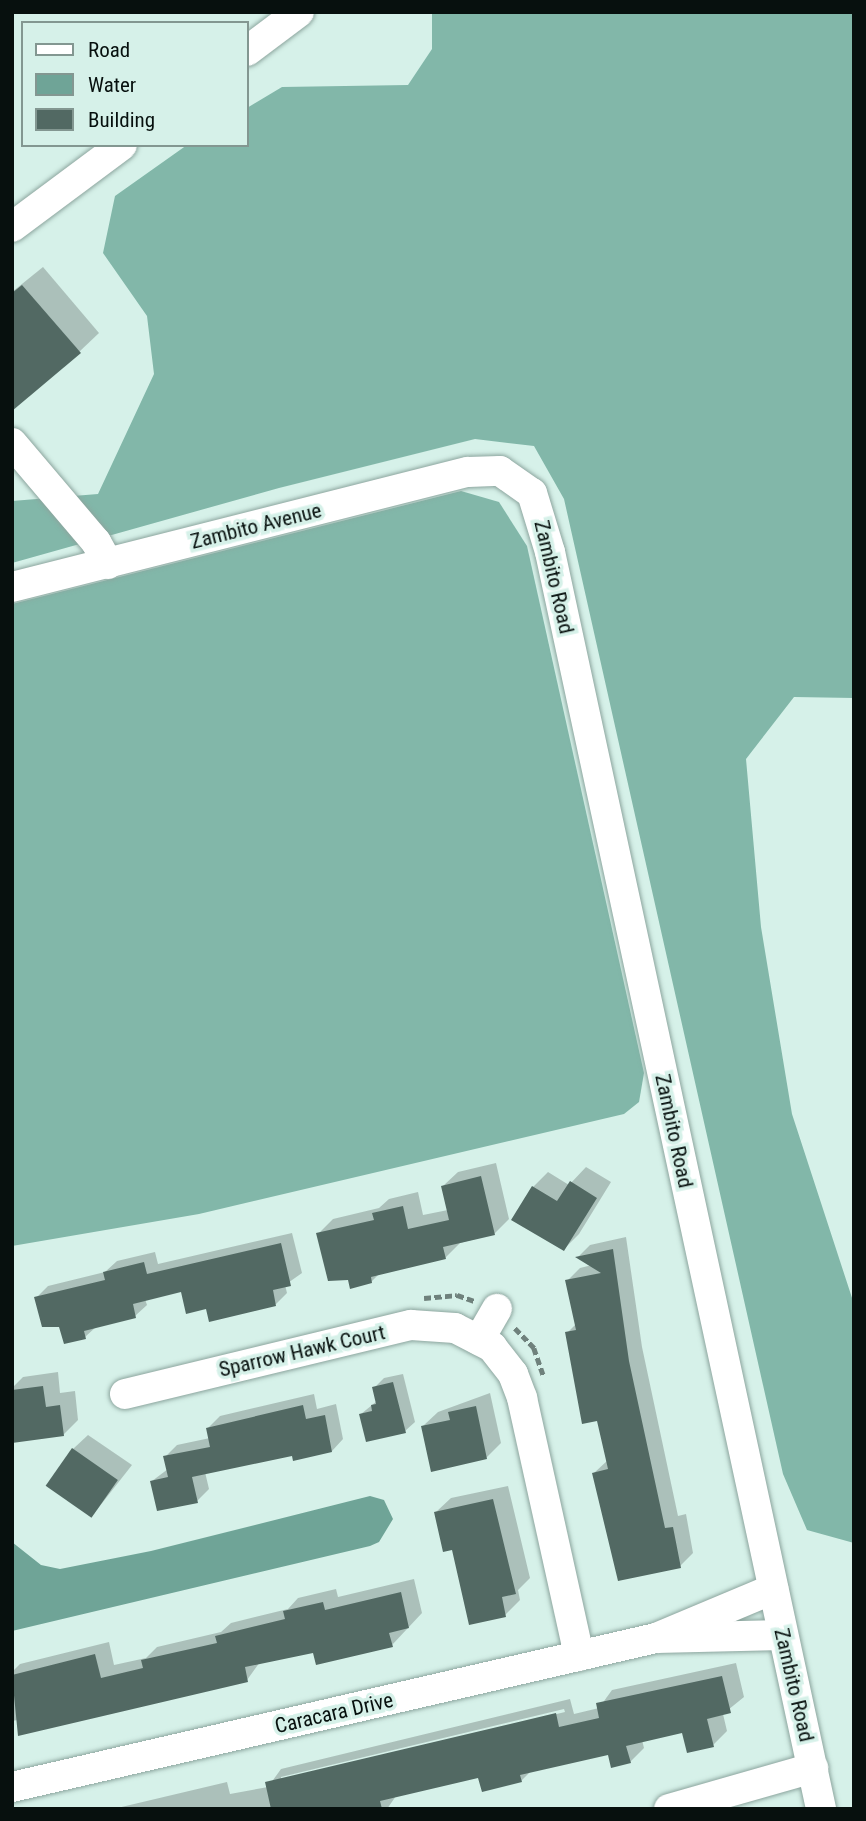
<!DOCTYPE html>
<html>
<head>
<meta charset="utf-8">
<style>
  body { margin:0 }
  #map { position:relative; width:866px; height:1821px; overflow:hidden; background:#d6f1e9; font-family:"Roboto Condensed",sans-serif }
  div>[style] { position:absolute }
  .forest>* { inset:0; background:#82b7a9 }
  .water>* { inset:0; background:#6fa497 }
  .shadow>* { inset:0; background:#0003 }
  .building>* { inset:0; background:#526963; transform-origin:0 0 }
  .path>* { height:4.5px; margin-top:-2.25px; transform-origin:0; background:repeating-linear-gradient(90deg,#6f817c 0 7px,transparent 0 10.5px) }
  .roads { filter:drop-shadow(0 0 2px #8ca59e) drop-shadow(0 0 2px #8ca59e) }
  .minor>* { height:30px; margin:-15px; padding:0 15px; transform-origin:15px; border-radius:15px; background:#fff }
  span { translate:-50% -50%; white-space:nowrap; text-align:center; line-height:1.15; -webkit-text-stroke:7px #d6f1e9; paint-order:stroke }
  .street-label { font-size:21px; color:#07100e }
  .frame { position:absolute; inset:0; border:14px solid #07100e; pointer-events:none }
  .legend { position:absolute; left:21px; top:21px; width:228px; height:126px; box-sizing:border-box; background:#d6f1e9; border:2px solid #839791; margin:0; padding:9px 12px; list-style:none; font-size:21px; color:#07100e }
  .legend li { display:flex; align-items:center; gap:14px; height:35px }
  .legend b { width:35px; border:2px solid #839791 }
</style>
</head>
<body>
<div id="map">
  <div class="forest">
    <i style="clip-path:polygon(432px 12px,854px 12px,854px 698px,794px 697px,746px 759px,761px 927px,792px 1114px,854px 1304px,854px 1543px,807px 1530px,783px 1474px,564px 499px,534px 446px,475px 439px,279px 488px,12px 563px,12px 501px,98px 494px,154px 374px,147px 316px,103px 253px,115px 196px,187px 145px,247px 145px,247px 108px,282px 87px,408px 85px,432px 49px)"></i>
    <i style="clip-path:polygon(461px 491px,499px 502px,527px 546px,644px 1073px,639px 1102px,624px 1114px,199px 1214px,12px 1246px,12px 604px)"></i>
  </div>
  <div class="water">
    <i style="clip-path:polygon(370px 1496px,384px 1500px,393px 1519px,379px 1542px,370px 1546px,12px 1631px,12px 1542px,41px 1565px,60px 1569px,151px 1551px)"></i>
  </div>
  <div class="shadow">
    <i style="clip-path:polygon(43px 267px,99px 333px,79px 352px,12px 395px,12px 292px)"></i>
    <i style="clip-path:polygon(496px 1163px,509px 1219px,494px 1234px,460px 1243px,445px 1258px,380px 1273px,371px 1282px,350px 1278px,318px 1234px,333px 1219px,379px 1208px,389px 1199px,418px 1192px,423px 1215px,448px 1210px,443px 1186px,458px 1172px)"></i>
    <i style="clip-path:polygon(586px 1167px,611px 1182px,579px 1234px,564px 1249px,533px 1187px,548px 1172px,569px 1185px)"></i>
    <i style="clip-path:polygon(292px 1233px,302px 1273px,285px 1285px,287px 1293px,276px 1304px,207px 1307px,182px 1290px,145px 1299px,147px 1305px,135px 1316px,97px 1326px,85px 1337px,61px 1325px,36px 1298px,48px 1286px,105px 1272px,117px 1261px,155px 1252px,158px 1264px)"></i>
    <i style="clip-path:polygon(626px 1237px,642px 1347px,678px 1516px,686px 1514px,693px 1553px,680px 1566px,594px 1473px,608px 1460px,599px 1419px,567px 1333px,576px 1324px,567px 1281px,580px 1268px,592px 1265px,578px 1257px,590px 1245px)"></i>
    <i style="clip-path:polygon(58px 1372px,60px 1393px,75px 1391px,78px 1420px,63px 1435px,12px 1424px,12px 1388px,23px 1377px)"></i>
    <i style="clip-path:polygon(403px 1374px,415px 1422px,405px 1431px,361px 1414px,377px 1401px,374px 1388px,384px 1378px)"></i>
    <i style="clip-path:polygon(490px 1393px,501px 1443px,486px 1458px,423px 1426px,438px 1412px)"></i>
    <i style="clip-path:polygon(314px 1394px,317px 1409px,336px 1404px,343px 1439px,332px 1451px,293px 1454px,205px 1472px,209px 1489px,197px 1501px,152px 1481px,168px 1469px,165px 1457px,177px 1445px,210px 1438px,208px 1428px,220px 1416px)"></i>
    <i style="clip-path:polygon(88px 1435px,132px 1465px,92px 1516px,73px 1449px)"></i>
    <i style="clip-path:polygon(508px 1486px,530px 1578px,518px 1590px,520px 1600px,505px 1615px,436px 1512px,451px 1498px)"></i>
    <i style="clip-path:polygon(414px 1579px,422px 1613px,392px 1645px,315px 1651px,260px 1662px,247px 1680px,12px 1721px,12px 1672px,20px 1664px,109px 1642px,114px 1665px,146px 1658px,157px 1647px,221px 1632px,231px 1623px,288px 1609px,298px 1598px,336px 1589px,338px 1597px)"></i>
    <i style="clip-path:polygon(evenodd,736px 1663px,744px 1697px,723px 1714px,727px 1731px,713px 1745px,683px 1731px,642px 1740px,644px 1748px,630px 1762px,609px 1753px,532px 1770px,521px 1781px,480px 1776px,396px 1796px,387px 1809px,113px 1809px,227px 1782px,230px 1794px,268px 1787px,281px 1769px,570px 1699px,574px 1714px,599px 1708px,612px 1690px,736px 1663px,564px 1709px,565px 1712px,281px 1780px,281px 1777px,564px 1709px)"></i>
  </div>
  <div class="building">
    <i style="clip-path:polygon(22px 285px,81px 353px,12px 411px,12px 293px)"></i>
    <i style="clip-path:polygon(481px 1176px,495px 1235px,443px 1247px,446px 1259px,371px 1277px,372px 1283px,350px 1289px,348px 1280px,328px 1281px,316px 1233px,374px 1220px,372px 1213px,403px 1206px,408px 1229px,449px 1220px,441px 1186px)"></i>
    <i style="clip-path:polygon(570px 1181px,597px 1198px,564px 1251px,511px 1220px,532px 1186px,557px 1201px)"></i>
    <i style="clip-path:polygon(281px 1243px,291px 1286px,273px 1290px,276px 1306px,209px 1322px,206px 1309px,186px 1314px,181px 1292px,133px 1304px,136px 1318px,84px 1331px,86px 1339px,64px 1344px,59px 1327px,42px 1327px,34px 1297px,105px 1280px,103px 1272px,144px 1262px,147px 1274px)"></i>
    <i style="clip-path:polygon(613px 1249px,629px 1361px,665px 1528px,673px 1527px,681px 1568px,618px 1581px,592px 1473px,608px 1469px,597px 1421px,582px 1424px,565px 1332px,576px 1330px,565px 1280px,601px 1273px,575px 1257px)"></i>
    <i style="clip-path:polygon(393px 1382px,406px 1433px,366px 1442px,359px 1414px,372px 1411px,371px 1405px,376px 1404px,372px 1387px)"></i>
    <i style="clip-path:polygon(43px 1386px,46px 1407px,60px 1405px,64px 1436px,12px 1443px,12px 1390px)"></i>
    <i style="clip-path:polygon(303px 1405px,306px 1419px,325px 1415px,332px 1452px,293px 1461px,292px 1456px,192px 1477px,198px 1503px,157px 1511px,150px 1481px,168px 1477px,163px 1456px,210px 1447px,206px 1428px)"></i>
    <i style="clip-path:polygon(476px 1406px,487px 1459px,431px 1472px,421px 1426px,450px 1420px,448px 1412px)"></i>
    <i style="left:72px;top:1448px;width:56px;height:46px;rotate:35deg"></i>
    <i style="clip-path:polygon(493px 1499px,516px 1594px,502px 1597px,506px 1617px,469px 1625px,452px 1550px,443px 1552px,434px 1512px)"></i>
    <i style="clip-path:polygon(401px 1592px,409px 1628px,389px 1633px,393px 1647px,316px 1665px,313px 1653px,245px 1667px,248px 1682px,18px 1736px,12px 1675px,95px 1654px,101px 1678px,143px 1668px,141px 1660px,217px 1643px,215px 1636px,285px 1619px,283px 1611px,323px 1602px,325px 1610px)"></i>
    <i style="clip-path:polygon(722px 1676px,731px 1713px,707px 1719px,714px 1747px,687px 1753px,682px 1733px,626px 1746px,631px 1763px,611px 1768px,608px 1755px,520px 1775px,522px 1782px,482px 1792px,478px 1778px,380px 1801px,382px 1809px,271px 1809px,265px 1782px,556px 1713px,559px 1727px,599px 1718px,596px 1703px)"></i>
  </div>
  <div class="path">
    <i style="left:424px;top:1298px;width:33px;rotate:-5deg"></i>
    <i style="left:457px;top:1295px;width:18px;rotate:19deg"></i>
    <i style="left:515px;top:1328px;width:28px;rotate:46deg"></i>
    <i style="left:534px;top:1348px;width:31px;rotate:71deg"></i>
  </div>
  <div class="roads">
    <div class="minor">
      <i style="left:247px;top:51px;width:65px;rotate:-36.9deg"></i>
      <i style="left:12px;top:227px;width:137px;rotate:-36.7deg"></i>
      <i style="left:12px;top:443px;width:130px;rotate:49.7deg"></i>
      <i style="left:96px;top:542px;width:25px;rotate:61deg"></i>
      <i style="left:12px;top:587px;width:470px;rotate:-14.2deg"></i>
      <i style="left:468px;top:472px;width:32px;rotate:-2deg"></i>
      <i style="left:500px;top:471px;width:39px;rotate:35deg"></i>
      <i style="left:532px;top:493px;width:62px;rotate:73deg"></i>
      <i style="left:550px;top:552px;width:1286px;rotate:77.83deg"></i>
      <i style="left:479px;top:1340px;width:36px;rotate:-60deg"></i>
      <i style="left:125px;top:1394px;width:294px;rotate:-13.6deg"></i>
      <i style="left:411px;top:1325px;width:44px;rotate:3.9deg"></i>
      <i style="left:455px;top:1328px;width:42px;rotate:27.2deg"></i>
      <i style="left:492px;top:1347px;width:34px;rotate:52deg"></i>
      <i style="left:513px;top:1374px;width:26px;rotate:69deg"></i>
      <i style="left:522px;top:1398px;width:264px;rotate:77.5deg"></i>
      <i style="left:656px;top:1638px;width:127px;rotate:-1.4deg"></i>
      <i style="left:12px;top:1787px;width:661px;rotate:-13.03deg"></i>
      <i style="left:656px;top:1638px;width:127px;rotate:-22.7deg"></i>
      <i style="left:669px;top:1809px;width:150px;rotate:-15.9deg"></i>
    </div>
  </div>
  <div class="street-label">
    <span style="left:256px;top:526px;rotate:-14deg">Zambito Avenue</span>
    <span style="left:554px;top:577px;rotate:77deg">Zambito Road</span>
    <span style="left:674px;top:1131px;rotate:78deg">Zambito Road</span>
    <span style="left:302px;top:1351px;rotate:-13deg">Sparrow Hawk Court</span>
    <span style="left:794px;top:1685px;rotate:77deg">Zambito Road</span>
    <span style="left:334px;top:1713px;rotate:-13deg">Caracara Drive</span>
  </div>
  <div class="frame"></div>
  <ul class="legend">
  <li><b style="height:9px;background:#fff"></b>Road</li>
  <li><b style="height:19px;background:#6fa497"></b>Water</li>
  <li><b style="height:19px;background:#526963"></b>Building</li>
  </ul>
</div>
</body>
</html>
